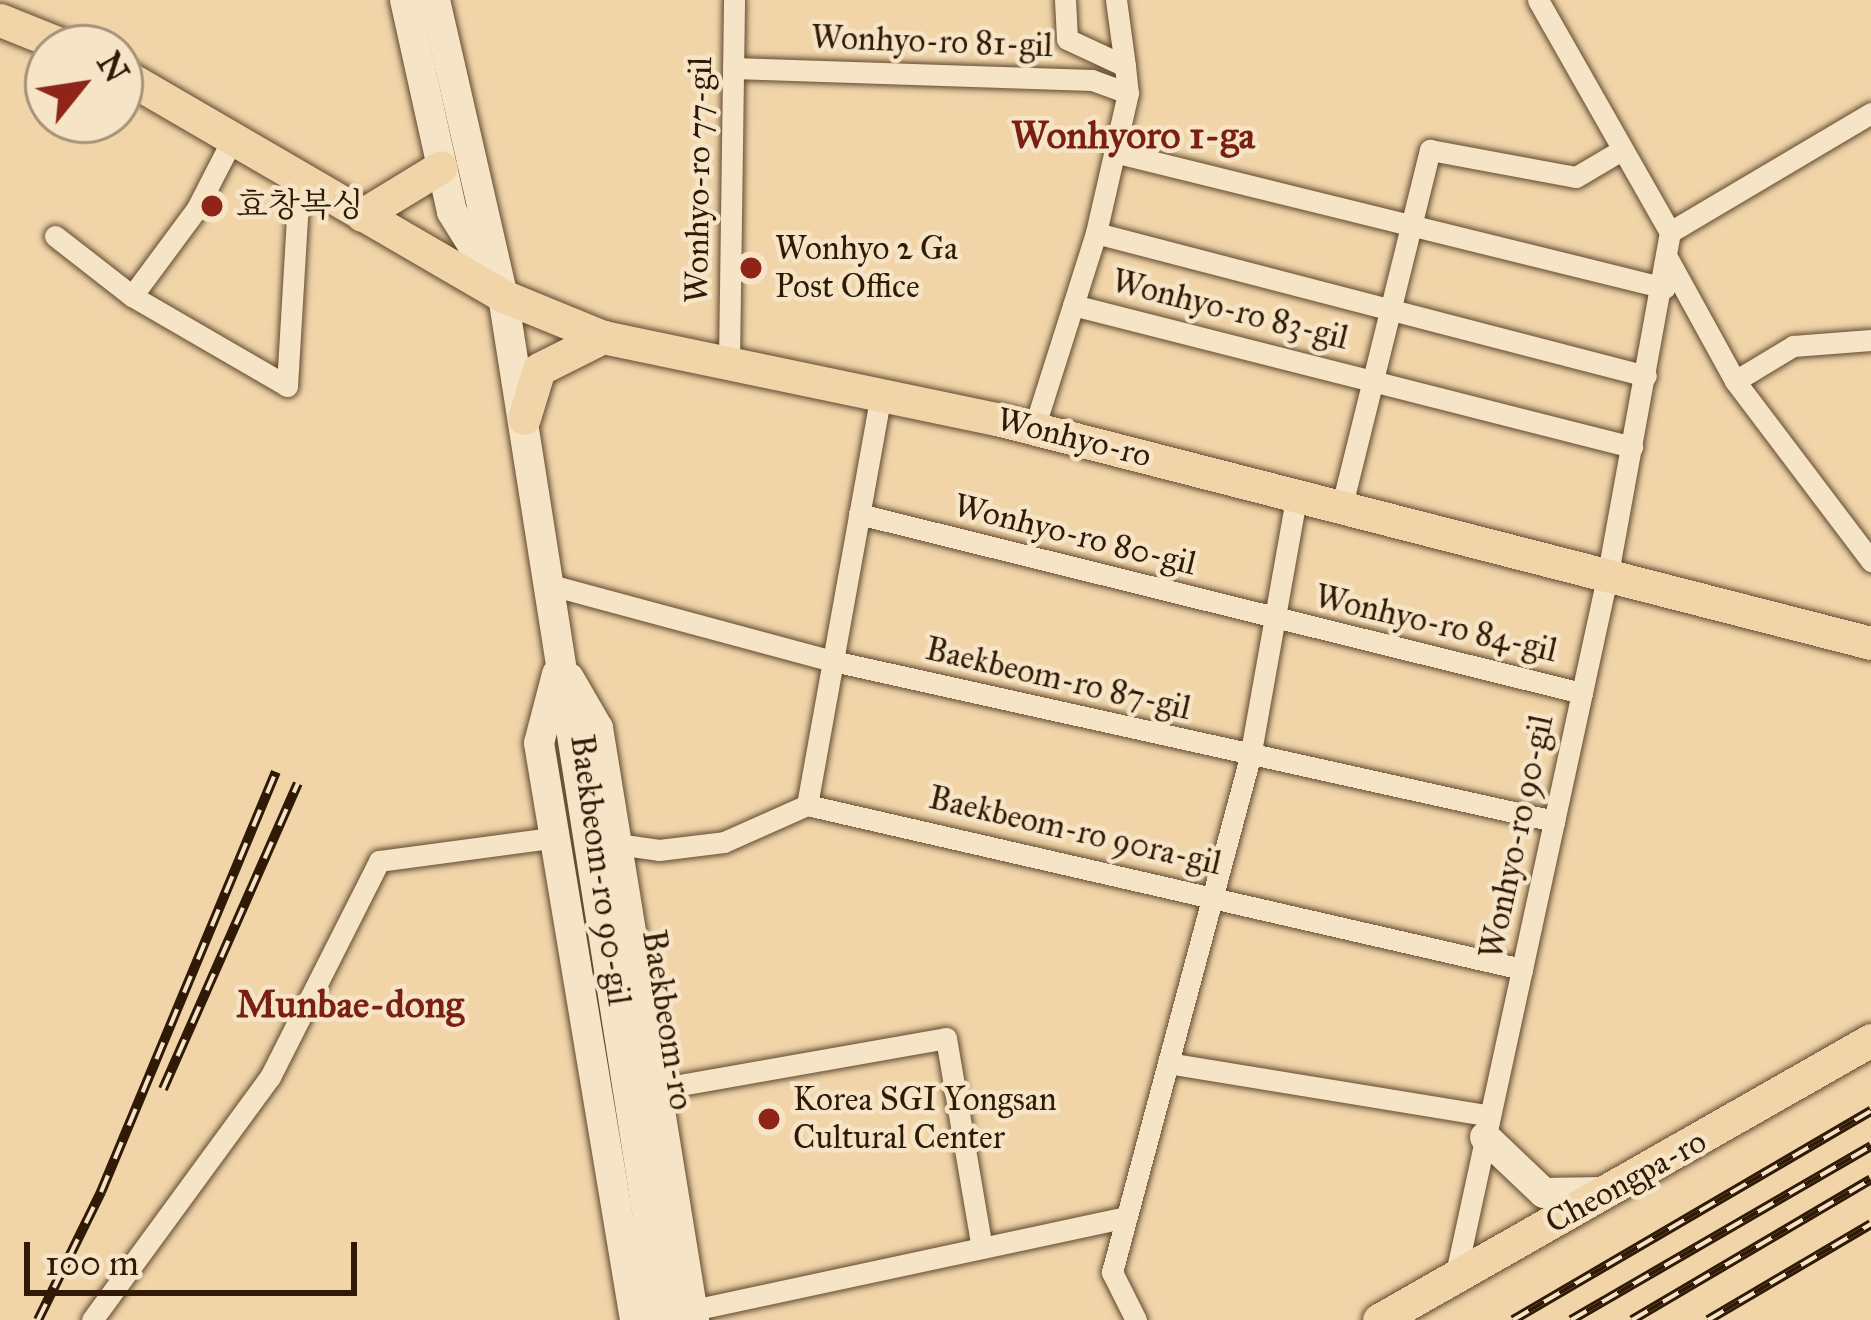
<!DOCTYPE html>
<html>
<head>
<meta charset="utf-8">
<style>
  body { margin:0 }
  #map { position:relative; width:1871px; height:1320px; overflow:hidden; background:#f1d5a9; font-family:"IM FELL Great Primer","Noto Serif KR",serif }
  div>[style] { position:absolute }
  .roads { filter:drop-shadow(0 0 3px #60492f) drop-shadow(0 0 3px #60492f) }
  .street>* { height:21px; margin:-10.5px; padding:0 10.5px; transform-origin:10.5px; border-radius:10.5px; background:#f6e4c7 }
  .secondary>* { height:30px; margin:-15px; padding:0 15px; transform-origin:15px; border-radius:15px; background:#f6e4c7 }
  .primary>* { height:33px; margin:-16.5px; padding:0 16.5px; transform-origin:16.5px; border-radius:16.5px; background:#f1d5a9 }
  .rail>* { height:10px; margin-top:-5px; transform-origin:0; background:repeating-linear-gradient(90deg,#f6e4c7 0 18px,#301a06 0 36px); box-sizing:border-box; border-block:3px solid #301a06 }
  .dots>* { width:33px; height:33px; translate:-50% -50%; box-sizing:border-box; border:6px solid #f6e4c7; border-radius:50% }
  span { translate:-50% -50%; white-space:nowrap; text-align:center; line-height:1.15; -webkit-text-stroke:9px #f6e4c7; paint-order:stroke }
  .street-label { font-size:33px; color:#301a06 }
  .poi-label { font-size:33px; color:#301a06 }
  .left { translate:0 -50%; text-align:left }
  .quarter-label { font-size:39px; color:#7a1f14; font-weight:700 }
  .north { position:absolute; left:24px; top:24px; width:120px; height:120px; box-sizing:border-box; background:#f6e4c7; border:3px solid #a7937a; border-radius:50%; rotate:60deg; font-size:33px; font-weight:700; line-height:48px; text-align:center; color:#301a06 }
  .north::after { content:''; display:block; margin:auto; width:42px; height:54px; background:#8f2418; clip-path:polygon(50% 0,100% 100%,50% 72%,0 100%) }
  .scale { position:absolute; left:24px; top:1242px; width:333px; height:54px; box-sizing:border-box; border:6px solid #301a06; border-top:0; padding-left:15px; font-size:36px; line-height:42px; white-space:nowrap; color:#301a06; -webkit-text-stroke:9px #f6e4c7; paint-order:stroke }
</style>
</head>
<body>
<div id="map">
  <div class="roads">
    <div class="street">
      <i style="left:1065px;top:0;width:39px;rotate:87deg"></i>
      <i style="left:1067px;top:39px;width:64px;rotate:25deg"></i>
      <i style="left:1125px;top:66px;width:27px;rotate:84deg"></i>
      <i style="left:1116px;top:0;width:67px;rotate:82.2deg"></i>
      <i style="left:1538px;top:0;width:267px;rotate:60.4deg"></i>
      <i style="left:733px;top:68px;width:359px;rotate:1.9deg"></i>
      <i style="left:1092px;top:80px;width:38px;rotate:20deg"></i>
      <i style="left:1128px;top:93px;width:144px;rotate:102.9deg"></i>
      <i style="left:1096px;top:233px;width:205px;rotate:107.6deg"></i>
      <i style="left:1118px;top:153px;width:563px;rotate:13.86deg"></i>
      <i style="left:1096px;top:233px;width:568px;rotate:14.57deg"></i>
      <i style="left:55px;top:236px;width:98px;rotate:37.9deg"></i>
      <i style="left:132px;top:296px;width:179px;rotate:30.1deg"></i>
      <i style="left:287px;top:386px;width:205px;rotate:-86.6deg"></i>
      <i style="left:1668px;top:259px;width:139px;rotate:61.2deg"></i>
      <i style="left:1735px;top:381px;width:226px;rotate:52.9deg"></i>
      <i style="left:132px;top:296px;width:109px;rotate:-53.5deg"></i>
      <i style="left:197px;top:208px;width:81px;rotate:-62.8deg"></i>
      <i style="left:1073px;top:305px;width:577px;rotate:14.25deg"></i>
      <i style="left:729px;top:361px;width:361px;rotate:-89.2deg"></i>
      <i style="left:1735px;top:381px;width:68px;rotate:-31.1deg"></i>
      <i style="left:1793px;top:346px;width:78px;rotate:-4.4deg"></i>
      <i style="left:1342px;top:505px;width:366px;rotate:-76.1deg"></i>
      <i style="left:1430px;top:150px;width:148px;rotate:10.5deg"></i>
      <i style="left:1576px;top:177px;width:51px;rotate:-30.6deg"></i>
      <i style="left:859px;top:514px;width:745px;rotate:13.91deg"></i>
      <i style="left:551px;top:585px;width:292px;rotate:15.1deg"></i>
      <i style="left:833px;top:661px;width:739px;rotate:12.51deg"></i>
      <i style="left:807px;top:805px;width:419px;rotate:-79.8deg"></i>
      <i style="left:617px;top:844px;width:42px;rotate:8.1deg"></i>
      <i style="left:659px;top:850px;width:65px;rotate:-7deg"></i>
      <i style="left:724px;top:842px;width:91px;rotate:-24deg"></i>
      <i style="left:807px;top:805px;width:734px;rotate:12.92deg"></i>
      <i style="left:1168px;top:1063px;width:326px;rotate:9.3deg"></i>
      <i style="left:657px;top:1089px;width:293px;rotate:-10deg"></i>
      <i style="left:946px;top:1038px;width:213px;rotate:80.3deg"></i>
      <i style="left:1455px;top:1278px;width:721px;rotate:-77.76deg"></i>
      <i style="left:1608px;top:573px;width:347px;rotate:-79.7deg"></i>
      <i style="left:1670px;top:232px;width:234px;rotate:-30.6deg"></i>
      <i style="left:693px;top:1310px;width:443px;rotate:-12.1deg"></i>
      <i style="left:92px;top:1320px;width:301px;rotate:-53.8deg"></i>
      <i style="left:270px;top:1077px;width:242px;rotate:-63.2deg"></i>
      <i style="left:379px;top:861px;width:175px;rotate:-7.6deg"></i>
      <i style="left:1136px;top:1320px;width:54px;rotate:-116.6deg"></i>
      <i style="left:1112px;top:1272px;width:533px;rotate:-75deg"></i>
      <i style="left:1250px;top:757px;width:267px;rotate:-79.9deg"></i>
    </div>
    <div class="secondary">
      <i style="left:405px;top:0;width:217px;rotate:77.5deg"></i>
      <i style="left:452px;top:212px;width:62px;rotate:58.1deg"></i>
      <i style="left:435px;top:0;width:304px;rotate:77.1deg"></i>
      <i style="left:503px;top:296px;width:1037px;rotate:81.06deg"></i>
      <i style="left:557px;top:674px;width:71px;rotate:104.6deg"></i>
      <i style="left:539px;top:743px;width:585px;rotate:80.55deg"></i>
      <i style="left:569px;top:678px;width:58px;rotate:59.9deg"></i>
      <i style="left:598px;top:728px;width:600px;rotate:80.79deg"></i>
      <i style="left:1485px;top:1137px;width:81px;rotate:43.5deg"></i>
      <i style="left:1544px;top:1193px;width:59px;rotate:-1deg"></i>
    </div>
    <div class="primary">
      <i style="left:0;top:20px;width:75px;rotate:21.8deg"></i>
      <i style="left:120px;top:73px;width:443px;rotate:30.2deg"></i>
      <i style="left:503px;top:296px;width:108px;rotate:22.3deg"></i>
      <i style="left:603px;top:337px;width:402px;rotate:11.8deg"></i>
      <i style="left:997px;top:419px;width:902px;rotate:14.38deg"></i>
      <i style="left:362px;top:215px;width:92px;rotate:-31.3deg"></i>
      <i style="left:524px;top:418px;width:51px;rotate:-73deg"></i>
      <i style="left:539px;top:369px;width:72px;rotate:-26.6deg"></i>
      <i style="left:1379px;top:1320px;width:566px;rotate:-29.64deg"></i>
    </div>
  </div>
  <div class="rail">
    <i style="left:163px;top:1089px;width:334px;rotate:-66.2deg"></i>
    <i style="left:38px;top:1320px;width:143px;rotate:-63.8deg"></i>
    <i style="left:101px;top:1192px;width:455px;rotate:-67.4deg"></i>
    <i style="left:1513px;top:1320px;width:415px;rotate:-30.3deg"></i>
    <i style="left:1571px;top:1320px;width:347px;rotate:-30.1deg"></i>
    <i style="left:1632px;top:1320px;width:277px;rotate:-30.5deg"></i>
    <i style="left:1708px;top:1320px;width:189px;rotate:-30.5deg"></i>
  </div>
  <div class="dots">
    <i style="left:212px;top:206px;background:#8f2418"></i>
    <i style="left:751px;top:268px;background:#8f2418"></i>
    <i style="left:769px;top:1119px;background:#8f2418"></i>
  </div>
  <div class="street-label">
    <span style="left:932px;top:42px;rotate:2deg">Wonhyo-ro 81-gil</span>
    <span style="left:699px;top:180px;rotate:-89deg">Wonhyo-ro 77-gil</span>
    <span style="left:1230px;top:310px;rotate:14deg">Wonhyo-ro 83-gil</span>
    <span style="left:1074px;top:438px;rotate:14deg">Wonhyo-ro</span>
    <span style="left:1075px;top:535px;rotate:14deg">Wonhyo-ro 80-gil</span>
    <span style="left:1436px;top:624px;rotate:13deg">Wonhyo-ro 84-gil</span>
    <span style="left:1058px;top:679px;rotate:13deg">Baekbeom-ro 87-gil</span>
    <span style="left:1075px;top:831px;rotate:13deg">Baekbeom-ro 90ra-gil</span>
    <span style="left:1517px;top:837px;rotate:-78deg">Wonhyo-ro 90-gil</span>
    <span style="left:600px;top:870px;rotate:82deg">Baekbeom-ro 90-gil</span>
    <span style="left:667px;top:1020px;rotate:81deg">Baekbeom-ro</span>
    <span style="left:1626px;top:1182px;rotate:-29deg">Cheongpa-ro</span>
  </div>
  <div class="poi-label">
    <span class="left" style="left:236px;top:206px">효창복싱</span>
    <span class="left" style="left:775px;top:268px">Wonhyo 2 Ga<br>Post Office</span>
    <span class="left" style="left:793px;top:1119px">Korea SGI Yongsan<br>Cultural Center</span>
  </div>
  <div class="quarter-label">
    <span style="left:1133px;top:135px">Wonhyoro 1-ga</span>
    <span style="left:350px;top:1004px">Munbae-dong</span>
  </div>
  <div class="north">N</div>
  <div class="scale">100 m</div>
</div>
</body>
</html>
